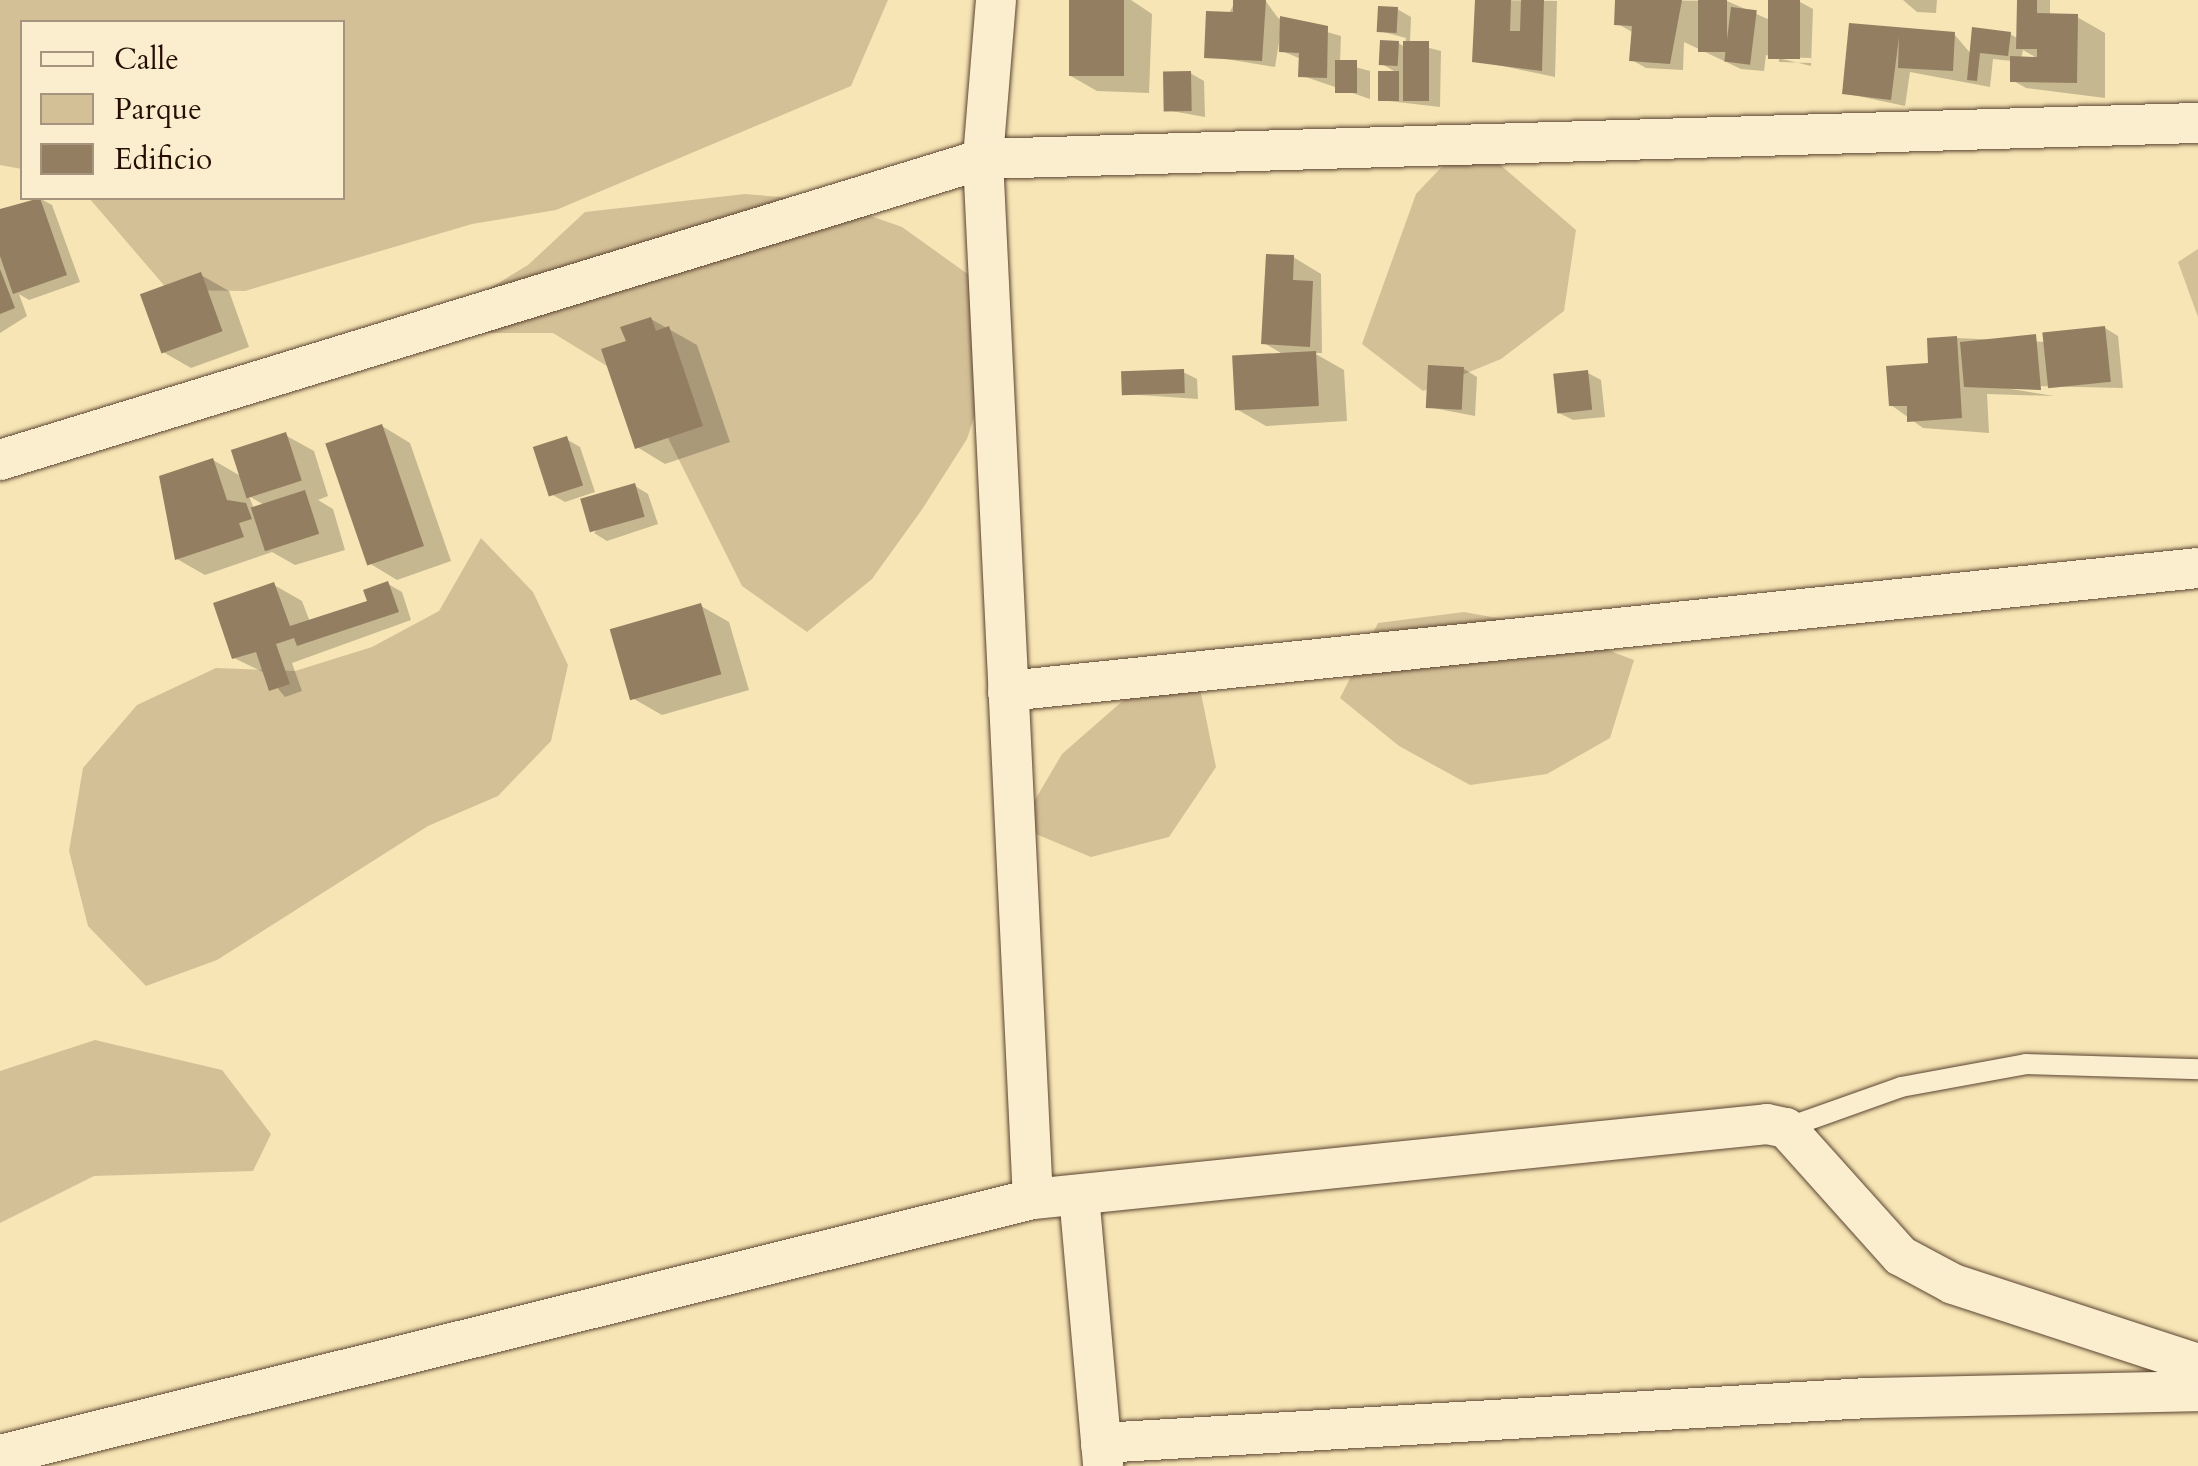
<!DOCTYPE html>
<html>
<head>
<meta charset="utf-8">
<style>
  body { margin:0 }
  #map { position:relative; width:2198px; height:1466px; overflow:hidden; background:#f7e5b5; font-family:Cardo,serif }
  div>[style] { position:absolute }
  .green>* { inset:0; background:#d4c097 }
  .shadow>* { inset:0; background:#0003 }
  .building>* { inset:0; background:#937e61; transform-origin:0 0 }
  .roads { filter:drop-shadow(0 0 2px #5b4431) drop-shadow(0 0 2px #5b4431) }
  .lane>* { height:20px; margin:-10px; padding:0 10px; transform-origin:10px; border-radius:10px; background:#faeecf }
  .street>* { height:40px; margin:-20px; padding:0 20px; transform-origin:20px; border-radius:20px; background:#faeecf }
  span { translate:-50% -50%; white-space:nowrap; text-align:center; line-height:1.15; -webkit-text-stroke:8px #faeecf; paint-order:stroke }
  .legend { position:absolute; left:20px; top:20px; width:325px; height:180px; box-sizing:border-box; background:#faeecf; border:2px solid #a6947e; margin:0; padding:12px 18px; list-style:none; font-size:30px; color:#270e05 }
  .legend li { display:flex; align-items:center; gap:20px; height:50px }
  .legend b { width:50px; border:2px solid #a6947e }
</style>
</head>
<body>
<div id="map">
  <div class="green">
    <i style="clip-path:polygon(0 0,888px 0,851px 86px,556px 210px,472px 224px,245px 291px,168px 290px,89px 198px,342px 198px,342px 22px,22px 22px,22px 169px,0 165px)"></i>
    <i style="clip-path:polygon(1469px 138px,1576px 230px,1564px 311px,1501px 359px,1423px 391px,1362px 344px,1416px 194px)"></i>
    <i style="clip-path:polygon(745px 194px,828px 201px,902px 227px,969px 275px,992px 361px,967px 439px,923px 508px,872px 579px,807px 632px,742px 586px,668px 438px,620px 374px,553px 333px,475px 333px,462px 305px,528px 265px,585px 212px)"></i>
    <i style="clip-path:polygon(2198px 249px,2198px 317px,2178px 262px)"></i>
    <i style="clip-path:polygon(481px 538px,533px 592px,568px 665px,551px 741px,498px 796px,428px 826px,217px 960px,146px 986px,88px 926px,69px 851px,83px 768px,137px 705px,216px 668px,295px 671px,372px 647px,439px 611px)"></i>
    <i style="clip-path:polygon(1464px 612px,1546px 627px,1634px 660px,1610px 738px,1547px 774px,1470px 785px,1399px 746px,1340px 698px,1378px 623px)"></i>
    <i style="clip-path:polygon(1196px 669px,1216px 767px,1169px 837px,1091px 857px,1019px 827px,1062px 754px,1126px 698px)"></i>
    <i style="clip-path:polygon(95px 1040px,222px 1070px,271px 1134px,253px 1171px,94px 1176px,0 1223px,0 1071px)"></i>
  </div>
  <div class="shadow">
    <i style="clip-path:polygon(1071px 0,1131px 0,1152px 14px,1149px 93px,1097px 91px,1069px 75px)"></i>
    <i style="clip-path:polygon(1236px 0,1265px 0,1278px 18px,1341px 36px,1340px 63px,1370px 71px,1370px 99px,1300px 75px,1301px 59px,1282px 51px,1282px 25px,1275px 67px,1207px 56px)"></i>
    <i style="clip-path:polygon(1477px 0,1557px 1px,1555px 77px,1474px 60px)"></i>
    <i style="clip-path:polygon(evenodd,1618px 0,1727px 1px,1770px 20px,1800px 2px,1813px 9px,1811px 66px,1766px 55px,1764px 71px,1741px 69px,1684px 42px,1683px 70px,1646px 68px,1632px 60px,1634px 33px,1616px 23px,1618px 0,1779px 57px,1811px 58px,1811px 63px,1779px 62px,1779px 57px)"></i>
    <i style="clip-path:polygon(1903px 0,1937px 0,1936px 13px,1917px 12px)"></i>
    <i style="clip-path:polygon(evenodd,2019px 0,2050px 0,2050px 16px,2077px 17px,2105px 33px,2105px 98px,2026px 88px,2012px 80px,2012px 61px,1993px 59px,1990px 87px,1910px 72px,1905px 106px,1844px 93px,1851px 26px,1954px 34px,1972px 55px,2010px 34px,2019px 39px,2019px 0,2023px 50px,2039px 59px,2021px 59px,2023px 50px)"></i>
    <i style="clip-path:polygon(1397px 9px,1411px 17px,1410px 43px,1441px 51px,1440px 107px,1380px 100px,1380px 74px,1399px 74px,1382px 64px,1398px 43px,1405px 47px,1406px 38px,1380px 31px)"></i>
    <i style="clip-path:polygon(1190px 73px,1204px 81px,1205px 117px,1166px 110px)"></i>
    <i style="clip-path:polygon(39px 198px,52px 205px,80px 282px,29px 300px,19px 294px,27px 316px,0 333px,0 211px)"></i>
    <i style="clip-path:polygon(1293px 257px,1321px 274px,1322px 353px,1314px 353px,1344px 370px,1347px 421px,1266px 426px,1238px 410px,1286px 356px,1264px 343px)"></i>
    <i style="clip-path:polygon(201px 275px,229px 291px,249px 347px,191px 368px,163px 352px)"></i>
    <i style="clip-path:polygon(651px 319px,697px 345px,730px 442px,665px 464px,637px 447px,629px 342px)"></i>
    <i style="clip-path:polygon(2105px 328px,2118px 336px,2123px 388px,1987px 385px,2054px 396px,1987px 394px,1989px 433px,1923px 428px,1891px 405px,1957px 338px,2046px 342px)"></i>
    <i style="clip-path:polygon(1464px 369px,1477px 377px,1475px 416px,1428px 407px)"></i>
    <i style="clip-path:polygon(1183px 372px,1197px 379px,1198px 399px,1125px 394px)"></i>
    <i style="clip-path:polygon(1588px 373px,1601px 380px,1605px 417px,1573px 420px,1559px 413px)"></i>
    <i style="clip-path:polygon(382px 426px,410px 443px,451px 561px,397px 580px,369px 563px)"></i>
    <i style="clip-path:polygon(evenodd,285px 435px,314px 451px,328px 496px,318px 500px,333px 509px,345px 550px,295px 565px,272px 552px,205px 575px,177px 559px,213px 460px,244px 478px,285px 435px,249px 496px,264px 505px,254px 509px,249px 496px)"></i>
    <i style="clip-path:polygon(566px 439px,580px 447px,595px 492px,565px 502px,551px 494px)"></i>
    <i style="clip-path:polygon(635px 486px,648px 494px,658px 524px,607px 541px,594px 533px)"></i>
    <i style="clip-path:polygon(388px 584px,402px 592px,411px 620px,292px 663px,302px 691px,285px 697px,265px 673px,234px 658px,274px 585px,302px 601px,310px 622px,370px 603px)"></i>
    <i style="clip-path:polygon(701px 606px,729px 622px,749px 690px,662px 715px,634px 699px)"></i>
  </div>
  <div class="building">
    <i style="left:1069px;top:0;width:55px;height:76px"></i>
    <i style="clip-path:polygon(1233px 0,1266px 0,1262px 61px,1204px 58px,1206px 11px,1233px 12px)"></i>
    <i style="clip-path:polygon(1475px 0,1511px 0,1510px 31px,1520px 31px,1521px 0,1544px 0,1542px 71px,1472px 62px)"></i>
    <i style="clip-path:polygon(1615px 0,1682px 0,1670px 64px,1629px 61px,1632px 26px,1614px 25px)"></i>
    <i style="left:1698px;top:0;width:29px;height:52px"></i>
    <i style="left:1768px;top:0;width:32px;height:59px"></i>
    <i style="clip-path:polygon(2017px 0,2037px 0,2037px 13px,2078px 14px,2077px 83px,2010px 82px,2010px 56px,2037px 57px,2037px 49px,2016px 49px)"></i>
    <i style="left:1378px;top:6px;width:20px;height:26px;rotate:3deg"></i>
    <i style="left:1731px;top:7px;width:26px;height:55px;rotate:7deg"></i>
    <i style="clip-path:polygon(1280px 16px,1328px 26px,1327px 78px,1298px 77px,1299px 53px,1279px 52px)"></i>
    <i style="clip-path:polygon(1849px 23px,1955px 32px,1953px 71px,1898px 68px,1899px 37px,1891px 100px,1842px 94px)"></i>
    <i style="clip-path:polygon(1972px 27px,2011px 32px,2008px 56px,1980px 53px,1977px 81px,1967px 80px)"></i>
    <i style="left:1380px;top:40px;width:19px;height:25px;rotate:3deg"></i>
    <i style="left:1403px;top:41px;width:26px;height:60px"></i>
    <i style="left:1335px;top:60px;width:22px;height:33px"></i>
    <i style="left:1191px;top:71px;width:40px;height:28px;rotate:89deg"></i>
    <i style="left:1378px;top:71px;width:21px;height:30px"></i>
    <i style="clip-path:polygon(40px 198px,67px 275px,13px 294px,0 256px,0 209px)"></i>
    <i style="clip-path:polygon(1266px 254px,1294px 255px,1293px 280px,1313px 281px,1310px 347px,1261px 344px)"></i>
    <i style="clip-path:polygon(0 269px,15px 308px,0 314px)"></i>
    <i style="left:201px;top:272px;width:63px;height:65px;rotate:70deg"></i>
    <i style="clip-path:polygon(651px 317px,656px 331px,669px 326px,703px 426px,635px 449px,601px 349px,626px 341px,620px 327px)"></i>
    <i style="left:2105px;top:326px;width:56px;height:63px;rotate:84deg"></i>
    <i style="clip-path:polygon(2036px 334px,2041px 390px,1964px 387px,1960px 342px)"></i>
    <i style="clip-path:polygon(1957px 336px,1962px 418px,1907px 422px,1907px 406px,1889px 406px,1886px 366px,1928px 363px,1927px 338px)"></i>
    <i style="left:1316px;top:351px;width:55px;height:84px;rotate:87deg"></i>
    <i style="left:1428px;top:365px;width:36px;height:43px;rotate:3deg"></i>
    <i style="left:1184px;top:369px;width:24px;height:63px;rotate:88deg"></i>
    <i style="left:1588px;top:370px;width:40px;height:35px;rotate:84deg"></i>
    <i style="left:382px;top:424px;width:129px;height:60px;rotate:71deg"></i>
    <i style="left:286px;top:432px;width:51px;height:58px;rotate:72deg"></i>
    <i style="left:567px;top:436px;width:52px;height:36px;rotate:72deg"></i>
    <i style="clip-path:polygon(213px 458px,227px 500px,246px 503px,252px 519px,239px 523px,244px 537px,175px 560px,159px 476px)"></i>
    <i style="left:635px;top:483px;width:35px;height:57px;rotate:74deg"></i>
    <i style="left:305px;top:490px;width:46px;height:57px;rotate:72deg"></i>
    <i style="clip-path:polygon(388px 581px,399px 612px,297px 646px,294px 638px,276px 644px,290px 684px,269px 691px,256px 652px,232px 659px,213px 603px,274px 582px,290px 626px,367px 601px,363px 590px)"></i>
    <i style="left:701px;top:603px;width:74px;height:95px;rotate:74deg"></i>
  </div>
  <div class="roads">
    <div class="lane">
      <i style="left:1786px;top:1128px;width:122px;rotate:-19.6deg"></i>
      <i style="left:1901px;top:1087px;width:127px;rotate:-10.4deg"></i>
      <i style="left:2026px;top:1064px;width:172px;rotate:1.7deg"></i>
    </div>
    <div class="street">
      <i style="left:996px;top:0;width:160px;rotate:94.7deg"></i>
      <i style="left:983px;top:159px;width:1041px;rotate:87.25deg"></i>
      <i style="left:0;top:460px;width:1028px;rotate:-17.02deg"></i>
      <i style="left:983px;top:159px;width:1216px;rotate:-1.7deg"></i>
      <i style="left:1008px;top:691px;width:1196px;rotate:-5.9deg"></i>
      <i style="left:1079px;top:1195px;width:272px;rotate:84.9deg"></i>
      <i style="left:1101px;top:1443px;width:768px;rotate:-3.36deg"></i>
      <i style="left:1868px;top:1398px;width:330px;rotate:-1.2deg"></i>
      <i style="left:0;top:1455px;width:1064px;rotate:-13.92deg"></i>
      <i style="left:1033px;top:1199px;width:738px;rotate:-5.83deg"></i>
      <i style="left:1767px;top:1124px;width:19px;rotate:12deg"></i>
      <i style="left:1786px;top:1128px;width:172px;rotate:48.1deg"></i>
      <i style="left:1901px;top:1256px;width:59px;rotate:28.3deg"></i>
      <i style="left:1953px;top:1284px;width:258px;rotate:18.1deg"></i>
    </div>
  </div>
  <ul class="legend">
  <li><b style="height:12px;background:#faeecf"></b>Calle</li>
  <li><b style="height:28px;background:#d4c097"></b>Parque</li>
  <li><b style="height:28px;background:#937e61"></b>Edificio</li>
  </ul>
</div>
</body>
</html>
